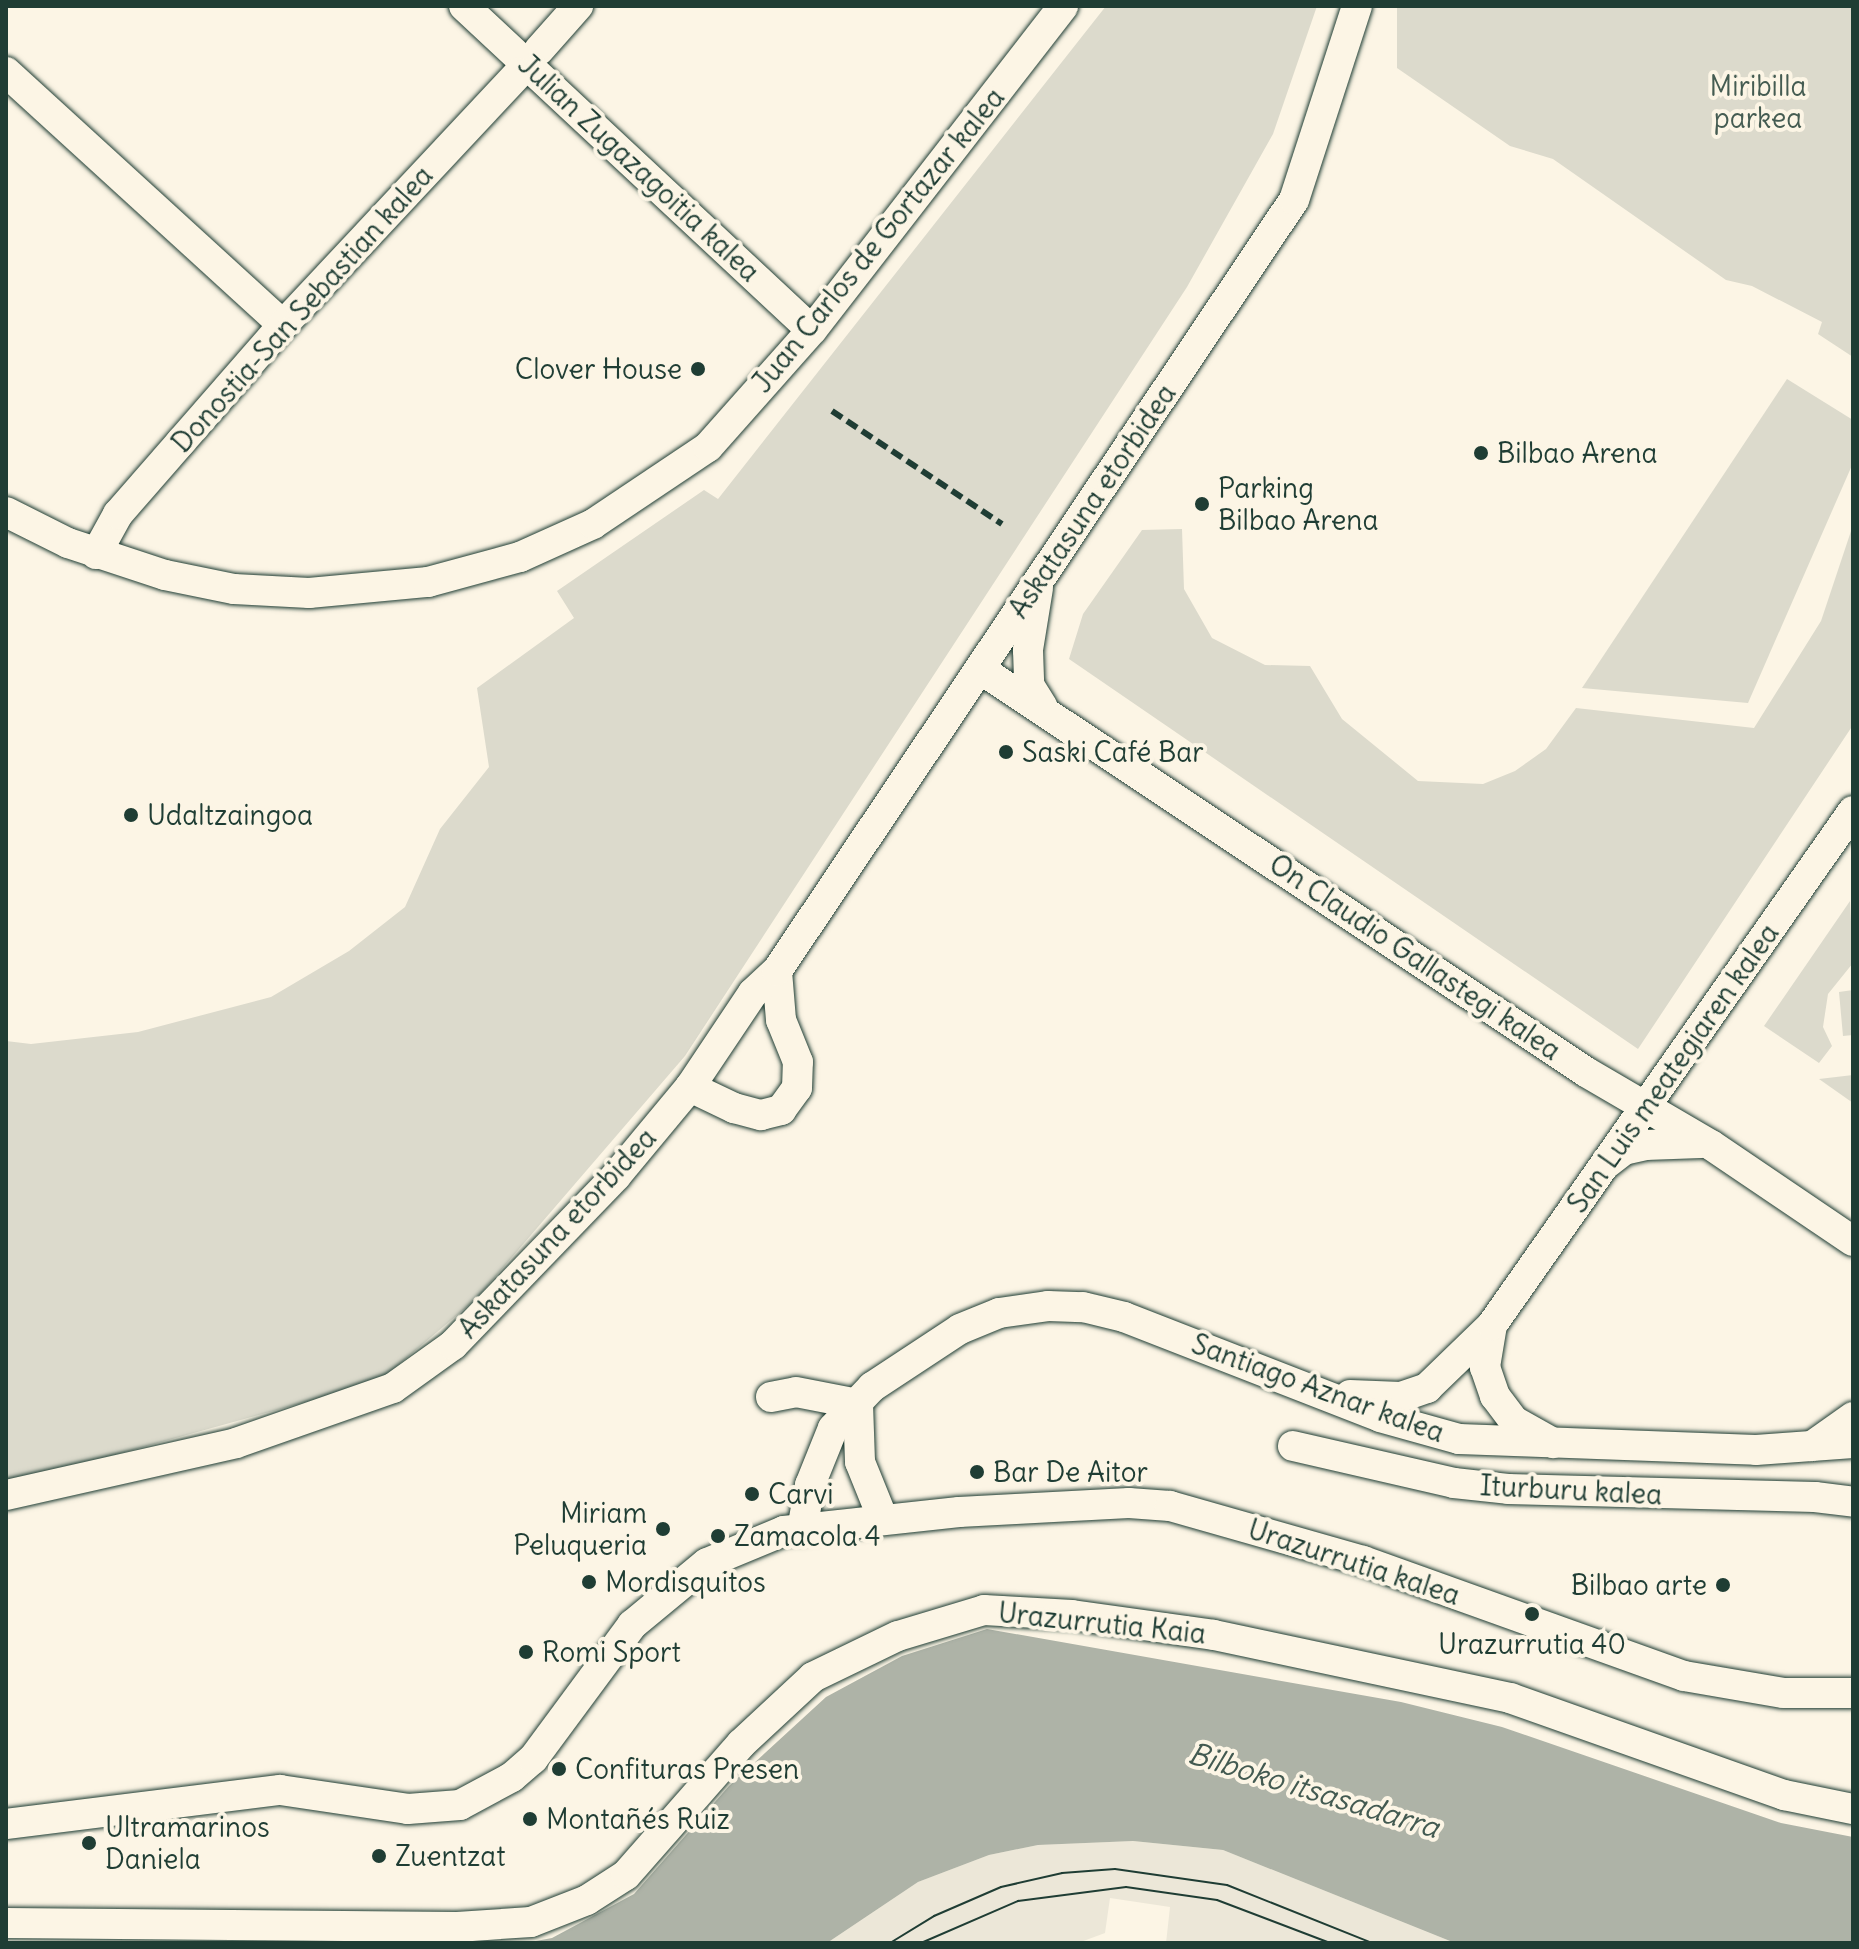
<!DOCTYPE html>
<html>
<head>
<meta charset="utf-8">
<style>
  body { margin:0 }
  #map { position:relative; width:1859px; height:1949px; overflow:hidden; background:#fcf5e5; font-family:Delius,sans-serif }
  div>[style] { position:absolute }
  .built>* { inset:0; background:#ece7d8 }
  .green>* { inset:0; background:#dcdacc }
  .water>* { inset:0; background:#aeb3a7 }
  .roads { filter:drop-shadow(0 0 2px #1f3d34) drop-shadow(0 0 2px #1f3d34) }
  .street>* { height:30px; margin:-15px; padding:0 15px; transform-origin:15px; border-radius:15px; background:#fcf5e5 }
  .tram>* { height:2px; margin:-1px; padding:0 1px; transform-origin:1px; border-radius:1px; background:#1f3d34 }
  .rail>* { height:6px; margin-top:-3px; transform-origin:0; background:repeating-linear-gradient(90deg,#1f3d34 0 12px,transparent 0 18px) }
  .dots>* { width:22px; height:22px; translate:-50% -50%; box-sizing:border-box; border:4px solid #fcf5e5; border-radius:50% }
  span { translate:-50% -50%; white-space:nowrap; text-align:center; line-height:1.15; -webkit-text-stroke:8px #fcf5e5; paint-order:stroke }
  .park-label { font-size:28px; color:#455c52 }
  .street-label { font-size:28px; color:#1f3d34 }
  .poi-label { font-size:28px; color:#1f3d34 }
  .right { translate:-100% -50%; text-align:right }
  .left { translate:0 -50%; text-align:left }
  .water-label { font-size:30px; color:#435a51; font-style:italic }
  .frame { position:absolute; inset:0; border:8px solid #1f3d34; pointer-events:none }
</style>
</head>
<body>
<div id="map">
  <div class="built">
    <i style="clip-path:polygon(1133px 1841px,1223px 1850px,1455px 1943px,1166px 1943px,1170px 1907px,1110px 1898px,1105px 1933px,1078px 1943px,827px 1943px,918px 1882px,989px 1855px,1038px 1845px)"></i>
  </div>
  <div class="green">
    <i style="clip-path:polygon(1106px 6px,1317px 6px,1273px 134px,1187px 287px,685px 1056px,476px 1299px,378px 1382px,6px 1485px,6px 1041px,31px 1044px,138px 1032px,271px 997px,349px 951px,405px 907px,440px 829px,489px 767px,477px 688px,574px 618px,557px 591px,704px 490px,718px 499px)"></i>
    <i style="clip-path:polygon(1397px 6px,1853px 6px,1853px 357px,1818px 334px,1822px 322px,1752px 286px,1726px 280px,1553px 159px,1510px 146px,1397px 68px)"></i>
    <i style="clip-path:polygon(1787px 379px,1853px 420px,1853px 463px,1748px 703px,1582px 688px)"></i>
    <i style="clip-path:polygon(1853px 525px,1853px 725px,1638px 1049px,1069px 659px,1083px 614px,1142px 530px,1182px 529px,1184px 589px,1212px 638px,1265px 665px,1310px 666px,1342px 719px,1418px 781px,1483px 784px,1515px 771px,1546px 749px,1576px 708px,1754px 728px,1821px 621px)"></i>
    <i style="clip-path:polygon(1850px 901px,1853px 963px,1828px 994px,1823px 1027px,1832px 1046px,1819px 1063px,1764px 1026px)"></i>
    <i style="clip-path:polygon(1853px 990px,1853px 1035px,1843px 1036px,1839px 992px)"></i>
    <i style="clip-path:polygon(1853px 1075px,1853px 1103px,1819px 1079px)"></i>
  </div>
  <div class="water">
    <i style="clip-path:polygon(987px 1629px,1401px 1702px,1502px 1727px,1781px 1823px,1853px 1837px,1853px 1943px,1455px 1943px,1223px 1850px,1133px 1841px,1038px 1845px,989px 1855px,918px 1882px,827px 1943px,525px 1943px,552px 1938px,634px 1894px,729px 1786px,826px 1697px,902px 1656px)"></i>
  </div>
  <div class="roads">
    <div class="street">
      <i style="left:464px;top:6px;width:475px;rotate:43deg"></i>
      <i style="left:539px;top:50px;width:59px;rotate:-48.4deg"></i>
      <i style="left:6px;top:72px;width:375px;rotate:42.4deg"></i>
      <i style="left:6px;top:512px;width:69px;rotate:26.6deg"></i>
      <i style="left:68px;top:543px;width:102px;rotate:18.3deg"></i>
      <i style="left:165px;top:575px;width:70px;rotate:11.5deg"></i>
      <i style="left:234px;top:589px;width:75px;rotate:3.1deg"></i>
      <i style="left:309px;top:593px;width:120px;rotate:-5.3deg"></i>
      <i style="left:428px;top:582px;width:95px;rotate:-15.2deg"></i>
      <i style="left:520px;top:557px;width:80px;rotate:-24.3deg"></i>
      <i style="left:593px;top:524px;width:138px;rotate:-33.8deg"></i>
      <i style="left:708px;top:447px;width:157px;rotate:-48.4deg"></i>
      <i style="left:812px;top:330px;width:410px;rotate:-52.2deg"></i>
      <i style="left:96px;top:554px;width:46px;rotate:-61.2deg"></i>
      <i style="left:118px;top:514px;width:251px;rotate:-48.9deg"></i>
      <i style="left:283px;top:325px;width:345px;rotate:-46.9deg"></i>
      <i style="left:1038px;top:588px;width:63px;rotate:99.2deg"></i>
      <i style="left:1028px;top:650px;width:35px;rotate:88deg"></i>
      <i style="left:1029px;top:685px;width:25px;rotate:58deg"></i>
      <i style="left:980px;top:669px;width:728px;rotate:33.62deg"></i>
      <i style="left:1586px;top:1072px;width:145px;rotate:30.3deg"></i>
      <i style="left:1711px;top:1145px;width:171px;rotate:34.1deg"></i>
      <i style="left:690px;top:1087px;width:49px;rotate:25.5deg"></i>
      <i style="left:734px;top:1108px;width:28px;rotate:15deg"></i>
      <i style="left:761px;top:1115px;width:21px;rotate:-14deg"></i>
      <i style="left:781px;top:1110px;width:27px;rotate:-54deg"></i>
      <i style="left:797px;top:1088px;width:26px;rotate:-88deg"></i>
      <i style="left:798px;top:1062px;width:45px;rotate:-112deg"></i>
      <i style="left:781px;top:1020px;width:49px;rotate:-94.7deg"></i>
      <i style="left:1606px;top:1164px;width:23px;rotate:-38deg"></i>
      <i style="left:1624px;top:1150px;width:22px;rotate:-13deg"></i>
      <i style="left:1645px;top:1145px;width:56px;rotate:-2deg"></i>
      <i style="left:1492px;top:1325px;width:43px;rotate:99.5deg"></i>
      <i style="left:1485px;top:1367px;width:31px;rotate:71deg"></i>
      <i style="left:1495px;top:1396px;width:31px;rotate:53deg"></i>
      <i style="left:1514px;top:1421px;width:45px;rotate:29.4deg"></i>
      <i style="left:1350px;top:1395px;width:51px;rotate:2.2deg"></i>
      <i style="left:1401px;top:1397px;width:28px;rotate:-19deg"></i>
      <i style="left:1427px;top:1388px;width:91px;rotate:-44.1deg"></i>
      <i style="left:1492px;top:1325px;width:628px;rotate:-54.92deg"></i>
      <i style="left:771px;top:1397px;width:25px;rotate:-11deg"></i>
      <i style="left:796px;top:1392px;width:63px;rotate:11deg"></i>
      <i style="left:858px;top:1404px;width:58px;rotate:88deg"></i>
      <i style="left:860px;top:1462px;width:61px;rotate:68deg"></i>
      <i style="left:1293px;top:1446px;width:165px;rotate:12.9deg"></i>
      <i style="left:1454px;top:1483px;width:54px;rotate:6.3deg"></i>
      <i style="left:1508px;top:1489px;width:307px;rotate:1.5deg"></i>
      <i style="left:1815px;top:1497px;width:38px;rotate:7deg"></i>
      <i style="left:1812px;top:1446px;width:50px;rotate:-35.3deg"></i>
      <i style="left:6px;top:1495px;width:236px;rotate:-12.7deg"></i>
      <i style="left:236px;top:1443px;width:166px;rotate:-19.3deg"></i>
      <i style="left:393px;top:1388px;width:74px;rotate:-35.6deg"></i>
      <i style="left:453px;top:1345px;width:235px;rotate:-46deg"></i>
      <i style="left:616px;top:1176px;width:116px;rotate:-50.3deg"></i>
      <i style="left:690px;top:1087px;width:113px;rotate:-56.2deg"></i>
      <i style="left:753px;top:993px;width:33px;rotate:-43deg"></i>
      <i style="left:777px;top:971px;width:928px;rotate:-56.16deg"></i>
      <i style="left:1294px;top:200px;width:204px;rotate:-72deg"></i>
      <i style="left:802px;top:1530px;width:46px;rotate:-79.9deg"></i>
      <i style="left:810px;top:1485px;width:61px;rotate:-68deg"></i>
      <i style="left:833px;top:1428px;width:57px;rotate:-46.4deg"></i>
      <i style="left:872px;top:1387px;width:105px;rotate:-33.4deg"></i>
      <i style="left:960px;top:1329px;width:42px;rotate:-22.3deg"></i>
      <i style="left:999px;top:1313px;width:49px;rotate:-8.1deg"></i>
      <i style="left:1048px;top:1306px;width:35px;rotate:2deg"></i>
      <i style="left:1083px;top:1307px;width:42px;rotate:13.7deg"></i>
      <i style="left:1124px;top:1317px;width:275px;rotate:21.3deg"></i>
      <i style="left:1380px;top:1417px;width:82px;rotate:15.6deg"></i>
      <i style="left:1459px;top:1439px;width:297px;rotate:2.1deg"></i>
      <i style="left:1756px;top:1450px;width:97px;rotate:-4.1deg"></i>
      <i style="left:6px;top:1824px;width:276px;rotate:-7.1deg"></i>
      <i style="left:280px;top:1790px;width:129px;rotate:8.4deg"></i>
      <i style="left:408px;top:1809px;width:52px;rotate:-4.4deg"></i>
      <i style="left:460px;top:1805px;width:59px;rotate:-28.3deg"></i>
      <i style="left:512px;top:1777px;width:28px;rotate:-41deg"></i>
      <i style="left:533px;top:1759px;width:167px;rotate:-53.5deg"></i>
      <i style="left:632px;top:1625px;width:97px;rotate:-39.6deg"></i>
      <i style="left:707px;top:1563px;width:83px;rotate:-22.6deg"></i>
      <i style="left:784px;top:1531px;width:176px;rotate:-6.2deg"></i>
      <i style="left:959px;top:1512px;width:170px;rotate:-3deg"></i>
      <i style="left:1129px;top:1503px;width:41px;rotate:4.2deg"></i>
      <i style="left:1170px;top:1506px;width:201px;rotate:15.9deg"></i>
      <i style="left:1363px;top:1561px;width:341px;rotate:19.7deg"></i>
      <i style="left:1684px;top:1676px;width:100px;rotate:9.7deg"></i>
      <i style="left:1783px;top:1693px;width:70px"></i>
      <i style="left:6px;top:1923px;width:451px;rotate:0.5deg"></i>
      <i style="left:457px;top:1927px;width:74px;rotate:-3.9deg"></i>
      <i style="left:531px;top:1922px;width:60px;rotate:-21.4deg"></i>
      <i style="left:587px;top:1900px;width:46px;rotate:-32.7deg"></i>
      <i style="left:626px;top:1875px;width:174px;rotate:-48.7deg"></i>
      <i style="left:741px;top:1744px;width:98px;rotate:-42.9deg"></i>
      <i style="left:813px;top:1677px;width:94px;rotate:-25.8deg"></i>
      <i style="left:898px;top:1636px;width:90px;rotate:-16.8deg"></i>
      <i style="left:984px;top:1610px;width:88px;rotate:3.3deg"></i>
      <i style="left:1072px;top:1615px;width:143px;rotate:8deg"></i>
      <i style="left:1214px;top:1635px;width:303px;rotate:12deg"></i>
      <i style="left:1510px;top:1698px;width:291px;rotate:19.5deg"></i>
      <i style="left:1784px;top:1795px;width:70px;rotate:11.5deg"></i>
    </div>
  </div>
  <div class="tram">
    <i style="left:890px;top:1943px;width:52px;rotate:-31.5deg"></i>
    <i style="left:934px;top:1916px;width:73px;rotate:-23.4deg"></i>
    <i style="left:1001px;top:1887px;width:63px;rotate:-12.9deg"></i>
    <i style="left:1062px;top:1873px;width:53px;rotate:-4.3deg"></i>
    <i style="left:1115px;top:1869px;width:113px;rotate:8.1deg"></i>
    <i style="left:1227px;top:1885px;width:156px;rotate:21.8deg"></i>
    <i style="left:921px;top:1943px;width:106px;rotate:-23.4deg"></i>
    <i style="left:1018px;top:1901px;width:109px;rotate:-7.4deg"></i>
    <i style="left:1126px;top:1887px;width:92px;rotate:8.1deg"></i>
    <i style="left:1217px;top:1900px;width:121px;rotate:20.8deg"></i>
  </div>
  <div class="rail">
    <i style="left:832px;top:411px;width:204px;rotate:33.6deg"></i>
  </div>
  <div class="dots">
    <i style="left:698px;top:369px;background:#1f3d34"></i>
    <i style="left:1481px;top:453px;background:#1f3d34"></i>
    <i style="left:1202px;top:504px;background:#1f3d34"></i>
    <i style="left:1006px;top:752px;background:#1f3d34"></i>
    <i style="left:131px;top:815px;background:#1f3d34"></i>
    <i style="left:977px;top:1472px;background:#1f3d34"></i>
    <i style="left:752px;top:1494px;background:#1f3d34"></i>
    <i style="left:663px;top:1529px;background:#1f3d34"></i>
    <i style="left:718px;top:1536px;background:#1f3d34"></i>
    <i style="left:589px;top:1582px;background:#1f3d34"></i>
    <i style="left:1723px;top:1585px;background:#1f3d34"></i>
    <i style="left:1532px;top:1614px;background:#1f3d34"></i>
    <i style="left:526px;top:1652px;background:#1f3d34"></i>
    <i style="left:559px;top:1769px;background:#1f3d34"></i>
    <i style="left:530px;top:1819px;background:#1f3d34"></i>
    <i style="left:89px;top:1843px;background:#1f3d34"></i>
    <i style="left:379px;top:1856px;background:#1f3d34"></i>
  </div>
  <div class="park-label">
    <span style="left:1758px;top:102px">Miribilla<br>parkea</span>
  </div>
  <div class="street-label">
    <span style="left:639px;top:168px;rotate:43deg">Julian Zugazagoitia kalea</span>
    <span style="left:878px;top:240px;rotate:-51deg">Juan Carlos de Gortazar kalea</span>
    <span style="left:302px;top:309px;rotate:-48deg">Donostia-San Sebastian kalea</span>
    <span style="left:1092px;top:501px;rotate:-56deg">Askatasuna etorbidea</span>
    <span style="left:1415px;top:957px;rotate:34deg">On Claudio Gallastegi kalea</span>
    <span style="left:1673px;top:1068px;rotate:-55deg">San Luis meategiaren kalea</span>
    <span style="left:557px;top:1233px;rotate:-47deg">Askatasuna etorbidea</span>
    <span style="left:1318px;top:1388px;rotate:20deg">Santiago Aznar kalea</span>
    <span style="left:1571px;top:1490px;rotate:3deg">Iturburu kalea</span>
    <span style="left:1354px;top:1562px;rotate:18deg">Urazurrutia kalea</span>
    <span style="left:1102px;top:1623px;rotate:6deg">Urazurrutia Kaia</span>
  </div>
  <div class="poi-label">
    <span class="right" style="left:682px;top:369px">Clover House</span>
    <span class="left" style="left:1497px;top:453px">Bilbao Arena</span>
    <span class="left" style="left:1218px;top:504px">Parking<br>Bilbao Arena</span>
    <span class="left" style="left:1022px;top:752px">Saski Café Bar</span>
    <span class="left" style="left:147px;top:815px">Udaltzaingoa</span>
    <span class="left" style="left:993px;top:1472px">Bar De Aitor</span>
    <span class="left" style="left:768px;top:1494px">Carvi</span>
    <span class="right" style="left:647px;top:1529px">Miriam<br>Peluqueria</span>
    <span class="left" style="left:734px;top:1536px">Zamacola 4</span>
    <span class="left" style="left:605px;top:1582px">Mordisquitos</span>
    <span class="right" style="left:1707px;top:1585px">Bilbao arte</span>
    <span style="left:1532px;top:1644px">Urazurrutia 40</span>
    <span class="left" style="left:542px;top:1652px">Romi Sport</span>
    <span class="left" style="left:575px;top:1769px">Confituras Presen</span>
    <span class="left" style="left:546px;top:1819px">Montañés Ruiz</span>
    <span class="left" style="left:105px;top:1843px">Ultramarinos<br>Daniela</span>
    <span class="left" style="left:395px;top:1856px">Zuentzat</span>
  </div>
  <div class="water-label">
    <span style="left:1314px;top:1790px;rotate:17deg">Bilboko itsasadarra</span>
  </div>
  <div class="frame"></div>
</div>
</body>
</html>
